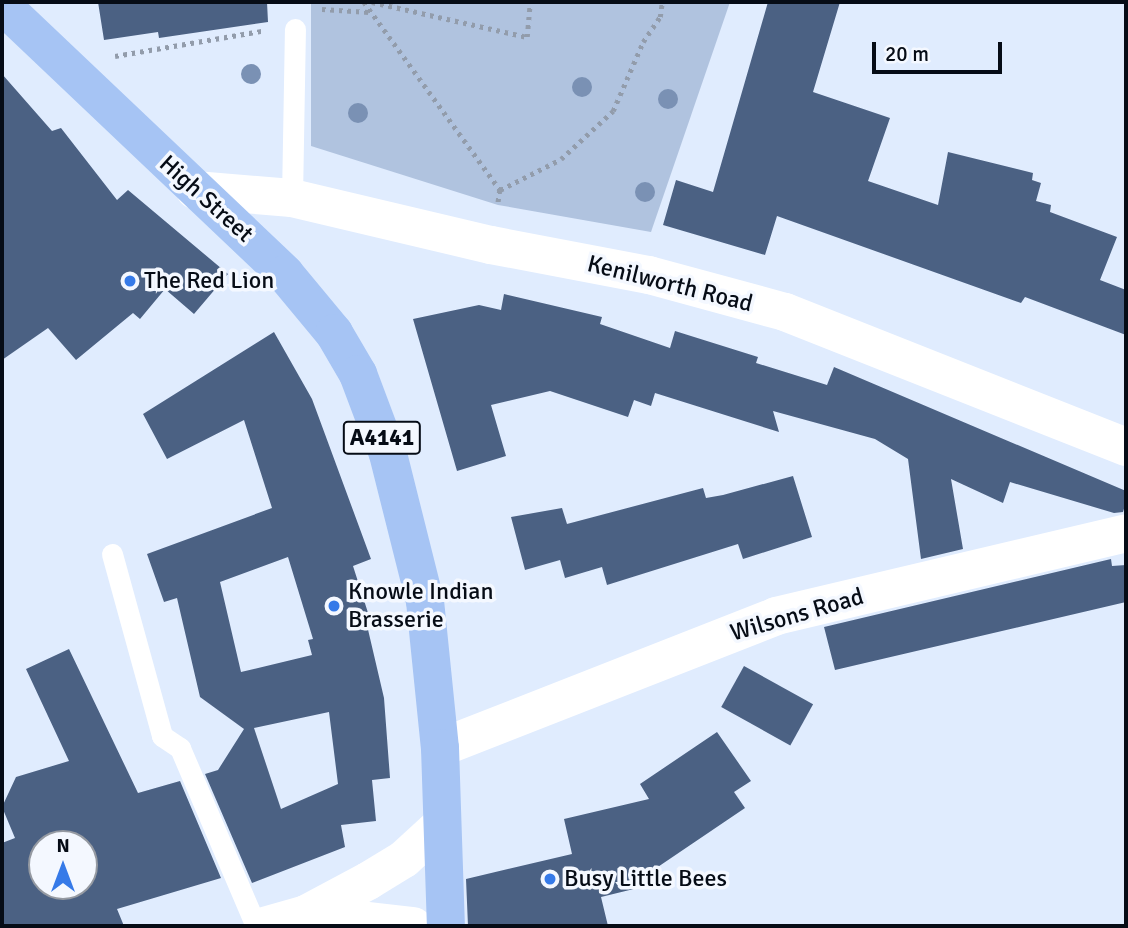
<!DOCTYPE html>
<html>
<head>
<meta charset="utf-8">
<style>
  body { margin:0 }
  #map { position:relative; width:1128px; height:928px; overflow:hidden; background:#e0ecfe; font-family:Signika,sans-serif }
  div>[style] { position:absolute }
  .green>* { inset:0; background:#b0c3df }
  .building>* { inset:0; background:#4b6183; transform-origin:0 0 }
  .path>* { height:4.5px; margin-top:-2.25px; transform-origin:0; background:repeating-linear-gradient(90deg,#929cab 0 3.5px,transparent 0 8.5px) }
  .lane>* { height:21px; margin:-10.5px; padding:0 10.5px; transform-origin:10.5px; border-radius:10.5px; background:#fff }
  .secondary>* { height:38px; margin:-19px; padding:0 19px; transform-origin:19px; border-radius:19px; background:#fff }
  .primary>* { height:38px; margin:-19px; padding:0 19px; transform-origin:19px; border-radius:19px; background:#a6c4f4 }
  .trees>* { width:20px; height:20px; margin:-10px; border-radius:50%; background:#7a91b4 }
  .dots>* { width:19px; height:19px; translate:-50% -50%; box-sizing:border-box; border:4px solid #f4f8ff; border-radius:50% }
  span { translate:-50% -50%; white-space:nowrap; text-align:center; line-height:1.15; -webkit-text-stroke:7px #f4f8ff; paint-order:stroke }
  .shield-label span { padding:2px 5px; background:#f4f8ff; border:2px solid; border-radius:5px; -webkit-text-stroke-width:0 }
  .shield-label { font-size:23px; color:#060c16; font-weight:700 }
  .street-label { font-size:24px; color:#060c16 }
  .poi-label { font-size:24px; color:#060c16 }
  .left { translate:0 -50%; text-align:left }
  .frame { position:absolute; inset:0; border:4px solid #060c16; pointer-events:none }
  .north { position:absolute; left:28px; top:830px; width:70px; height:70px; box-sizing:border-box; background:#f4f8ff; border:2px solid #959aa2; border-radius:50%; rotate:0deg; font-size:19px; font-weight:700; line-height:28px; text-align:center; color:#060c16 }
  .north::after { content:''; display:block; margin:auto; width:24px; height:32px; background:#367ae8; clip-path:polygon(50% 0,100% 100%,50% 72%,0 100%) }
  .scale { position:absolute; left:872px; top:42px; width:130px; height:32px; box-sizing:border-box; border:4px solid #060c16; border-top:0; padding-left:9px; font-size:21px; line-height:24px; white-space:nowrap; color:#060c16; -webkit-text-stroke:5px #f4f8ff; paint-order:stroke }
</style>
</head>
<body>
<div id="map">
  <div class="green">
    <i style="clip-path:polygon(311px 2px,730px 2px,651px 232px,498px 205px,311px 146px)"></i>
  </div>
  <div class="building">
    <i style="clip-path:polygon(98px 2px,267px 2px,268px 22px,159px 38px,158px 32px,104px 40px)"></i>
    <i style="clip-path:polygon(768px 2px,840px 2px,813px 92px,890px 118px,868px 181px,938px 205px,948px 152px,1033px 173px,1032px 180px,1041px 183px,1036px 201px,1051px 205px,1050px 212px,1117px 237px,1100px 280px,1126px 290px,1126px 335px,1025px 297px,1021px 303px,777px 216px,765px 255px,663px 225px,676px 180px,713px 192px)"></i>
    <i style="clip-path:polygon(2px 74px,52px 131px,61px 128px,117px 200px,128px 190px,228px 274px,194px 314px,165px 289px,140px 319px,133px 313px,76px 360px,48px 328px,2px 360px)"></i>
    <i style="clip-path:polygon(504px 294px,602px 317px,600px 324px,670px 348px,675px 331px,758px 357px,756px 363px,827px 385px,834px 367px,1126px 491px,1126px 502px,1123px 512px,1114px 513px,1010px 482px,1003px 503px,951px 479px,963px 549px,921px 559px,908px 459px,875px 439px,773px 411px,779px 432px,655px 393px,651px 406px,634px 400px,628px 417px,550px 391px,491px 405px,506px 456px,457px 471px,413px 319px,479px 305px,501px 310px)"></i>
    <i style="clip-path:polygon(evenodd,274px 332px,312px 399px,371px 559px,353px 566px,370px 619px,366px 621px,384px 698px,390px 778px,372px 780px,376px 821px,341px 825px,345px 847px,252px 883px,205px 774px,218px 770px,244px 729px,200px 697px,177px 598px,164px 602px,147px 554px,272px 508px,244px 420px,167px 459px,143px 414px,274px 332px,288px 557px,313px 639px,308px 640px,312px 655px,241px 672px,220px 582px,288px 557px,274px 332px,329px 712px,338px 784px,281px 809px,254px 728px,329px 712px)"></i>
    <i style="clip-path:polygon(793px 476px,812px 537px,743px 559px,738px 544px,607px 585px,602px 567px,565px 578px,560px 560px,525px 570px,511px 517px,562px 508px,567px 524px,703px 488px,706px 498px,723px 495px)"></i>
    <i style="clip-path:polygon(1111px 559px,1112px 566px,1126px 565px,1126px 602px,835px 670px,824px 627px)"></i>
    <i style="clip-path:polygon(evenodd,69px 649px,138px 793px,180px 781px,221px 878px,117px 909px,124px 926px,2px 926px,2px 843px,15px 838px,2px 807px,16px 777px,69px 761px,26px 669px,69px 649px,42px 844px,84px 844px,84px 886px,42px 886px,42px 844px)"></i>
    <i style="left:744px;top:666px;width:79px;height:47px;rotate:29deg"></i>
    <i style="clip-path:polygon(717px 732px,751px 781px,734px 792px,745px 808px,643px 877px,646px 886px,601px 897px,608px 926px,468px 926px,466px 879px,572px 854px,564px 819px,649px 799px,640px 784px)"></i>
  </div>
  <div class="path">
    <i style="left:364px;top:2px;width:232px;rotate:54.1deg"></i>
    <i style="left:500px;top:190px;width:15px;rotate:98deg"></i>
    <i style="left:372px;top:2px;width:159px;rotate:12.7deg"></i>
    <i style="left:527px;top:37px;width:35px;rotate:-85deg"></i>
    <i style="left:322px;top:9px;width:47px;rotate:3.7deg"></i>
    <i style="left:115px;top:56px;width:149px;rotate:-9.7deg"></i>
    <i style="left:500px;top:190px;width:68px;rotate:-26.9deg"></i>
    <i style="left:561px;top:159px;width:71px;rotate:-42.7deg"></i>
    <i style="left:613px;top:111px;width:75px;rotate:-66.5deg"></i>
    <i style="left:643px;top:42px;width:30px;rotate:-56deg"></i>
    <i style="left:660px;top:17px;width:15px;rotate:-82deg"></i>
    <i style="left:42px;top:868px;width:6px;rotate:90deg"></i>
    <i style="left:43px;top:886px;width:5px;rotate:90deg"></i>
  </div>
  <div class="lane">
    <i style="left:292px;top:198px;width:169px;rotate:-89deg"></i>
    <i style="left:112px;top:554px;width:189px;rotate:74.6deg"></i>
    <i style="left:162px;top:736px;width:22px;rotate:34deg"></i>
    <i style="left:180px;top:748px;width:194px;rotate:66.9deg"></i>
  </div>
  <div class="secondary">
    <i style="left:195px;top:190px;width:97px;rotate:4.7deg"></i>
    <i style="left:292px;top:198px;width:204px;rotate:13.3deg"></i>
    <i style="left:491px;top:245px;width:161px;rotate:10.8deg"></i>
    <i style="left:649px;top:275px;width:141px;rotate:15.2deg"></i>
    <i style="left:785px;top:312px;width:367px;rotate:21.6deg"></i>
    <i style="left:440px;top:748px;width:361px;rotate:-21.4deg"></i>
    <i style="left:776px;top:616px;width:360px;rotate:-13.3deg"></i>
    <i style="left:306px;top:914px;width:108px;rotate:6.4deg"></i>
    <i style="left:264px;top:926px;width:44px;rotate:-15.9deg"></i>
    <i style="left:306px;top:914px;width:70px;rotate:-28deg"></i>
    <i style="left:368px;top:881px;width:42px;rotate:-31.4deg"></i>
    <i style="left:404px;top:859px;width:50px;rotate:-42.6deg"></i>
  </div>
  <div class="primary">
    <i style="left:2px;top:5px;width:390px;rotate:43.5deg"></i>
    <i style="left:285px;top:274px;width:77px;rotate:50.3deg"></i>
    <i style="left:334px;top:333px;width:48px;rotate:59.7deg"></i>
    <i style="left:358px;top:374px;width:85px;rotate:69.4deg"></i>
    <i style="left:388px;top:454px;width:152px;rotate:75.9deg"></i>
    <i style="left:425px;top:601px;width:148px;rotate:84.2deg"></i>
    <i style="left:440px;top:748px;width:178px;rotate:88.1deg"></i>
  </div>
  <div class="trees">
    <i style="left:251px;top:74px"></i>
    <i style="left:582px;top:87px"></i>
    <i style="left:668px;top:99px"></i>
    <i style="left:358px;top:113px"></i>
    <i style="left:645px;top:192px"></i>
  </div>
  <div class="dots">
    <i style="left:130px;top:281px;background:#367ae8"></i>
    <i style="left:334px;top:606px;background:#367ae8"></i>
    <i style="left:550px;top:879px;background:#367ae8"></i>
  </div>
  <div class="shield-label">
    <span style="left:382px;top:438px">A4141</span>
  </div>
  <div class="street-label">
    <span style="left:206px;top:199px;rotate:42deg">High Street</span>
    <span style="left:670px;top:284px;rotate:14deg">Kenilworth Road</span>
    <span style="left:797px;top:615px;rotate:-16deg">Wilsons Road</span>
  </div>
  <div class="poi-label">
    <span class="left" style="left:144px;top:281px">The Red Lion</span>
    <span class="left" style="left:348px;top:606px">Knowle Indian<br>Brasserie</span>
    <span class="left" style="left:564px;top:879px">Busy Little Bees</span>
  </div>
  <div class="frame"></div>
  <div class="north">N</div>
  <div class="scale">20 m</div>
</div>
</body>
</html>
